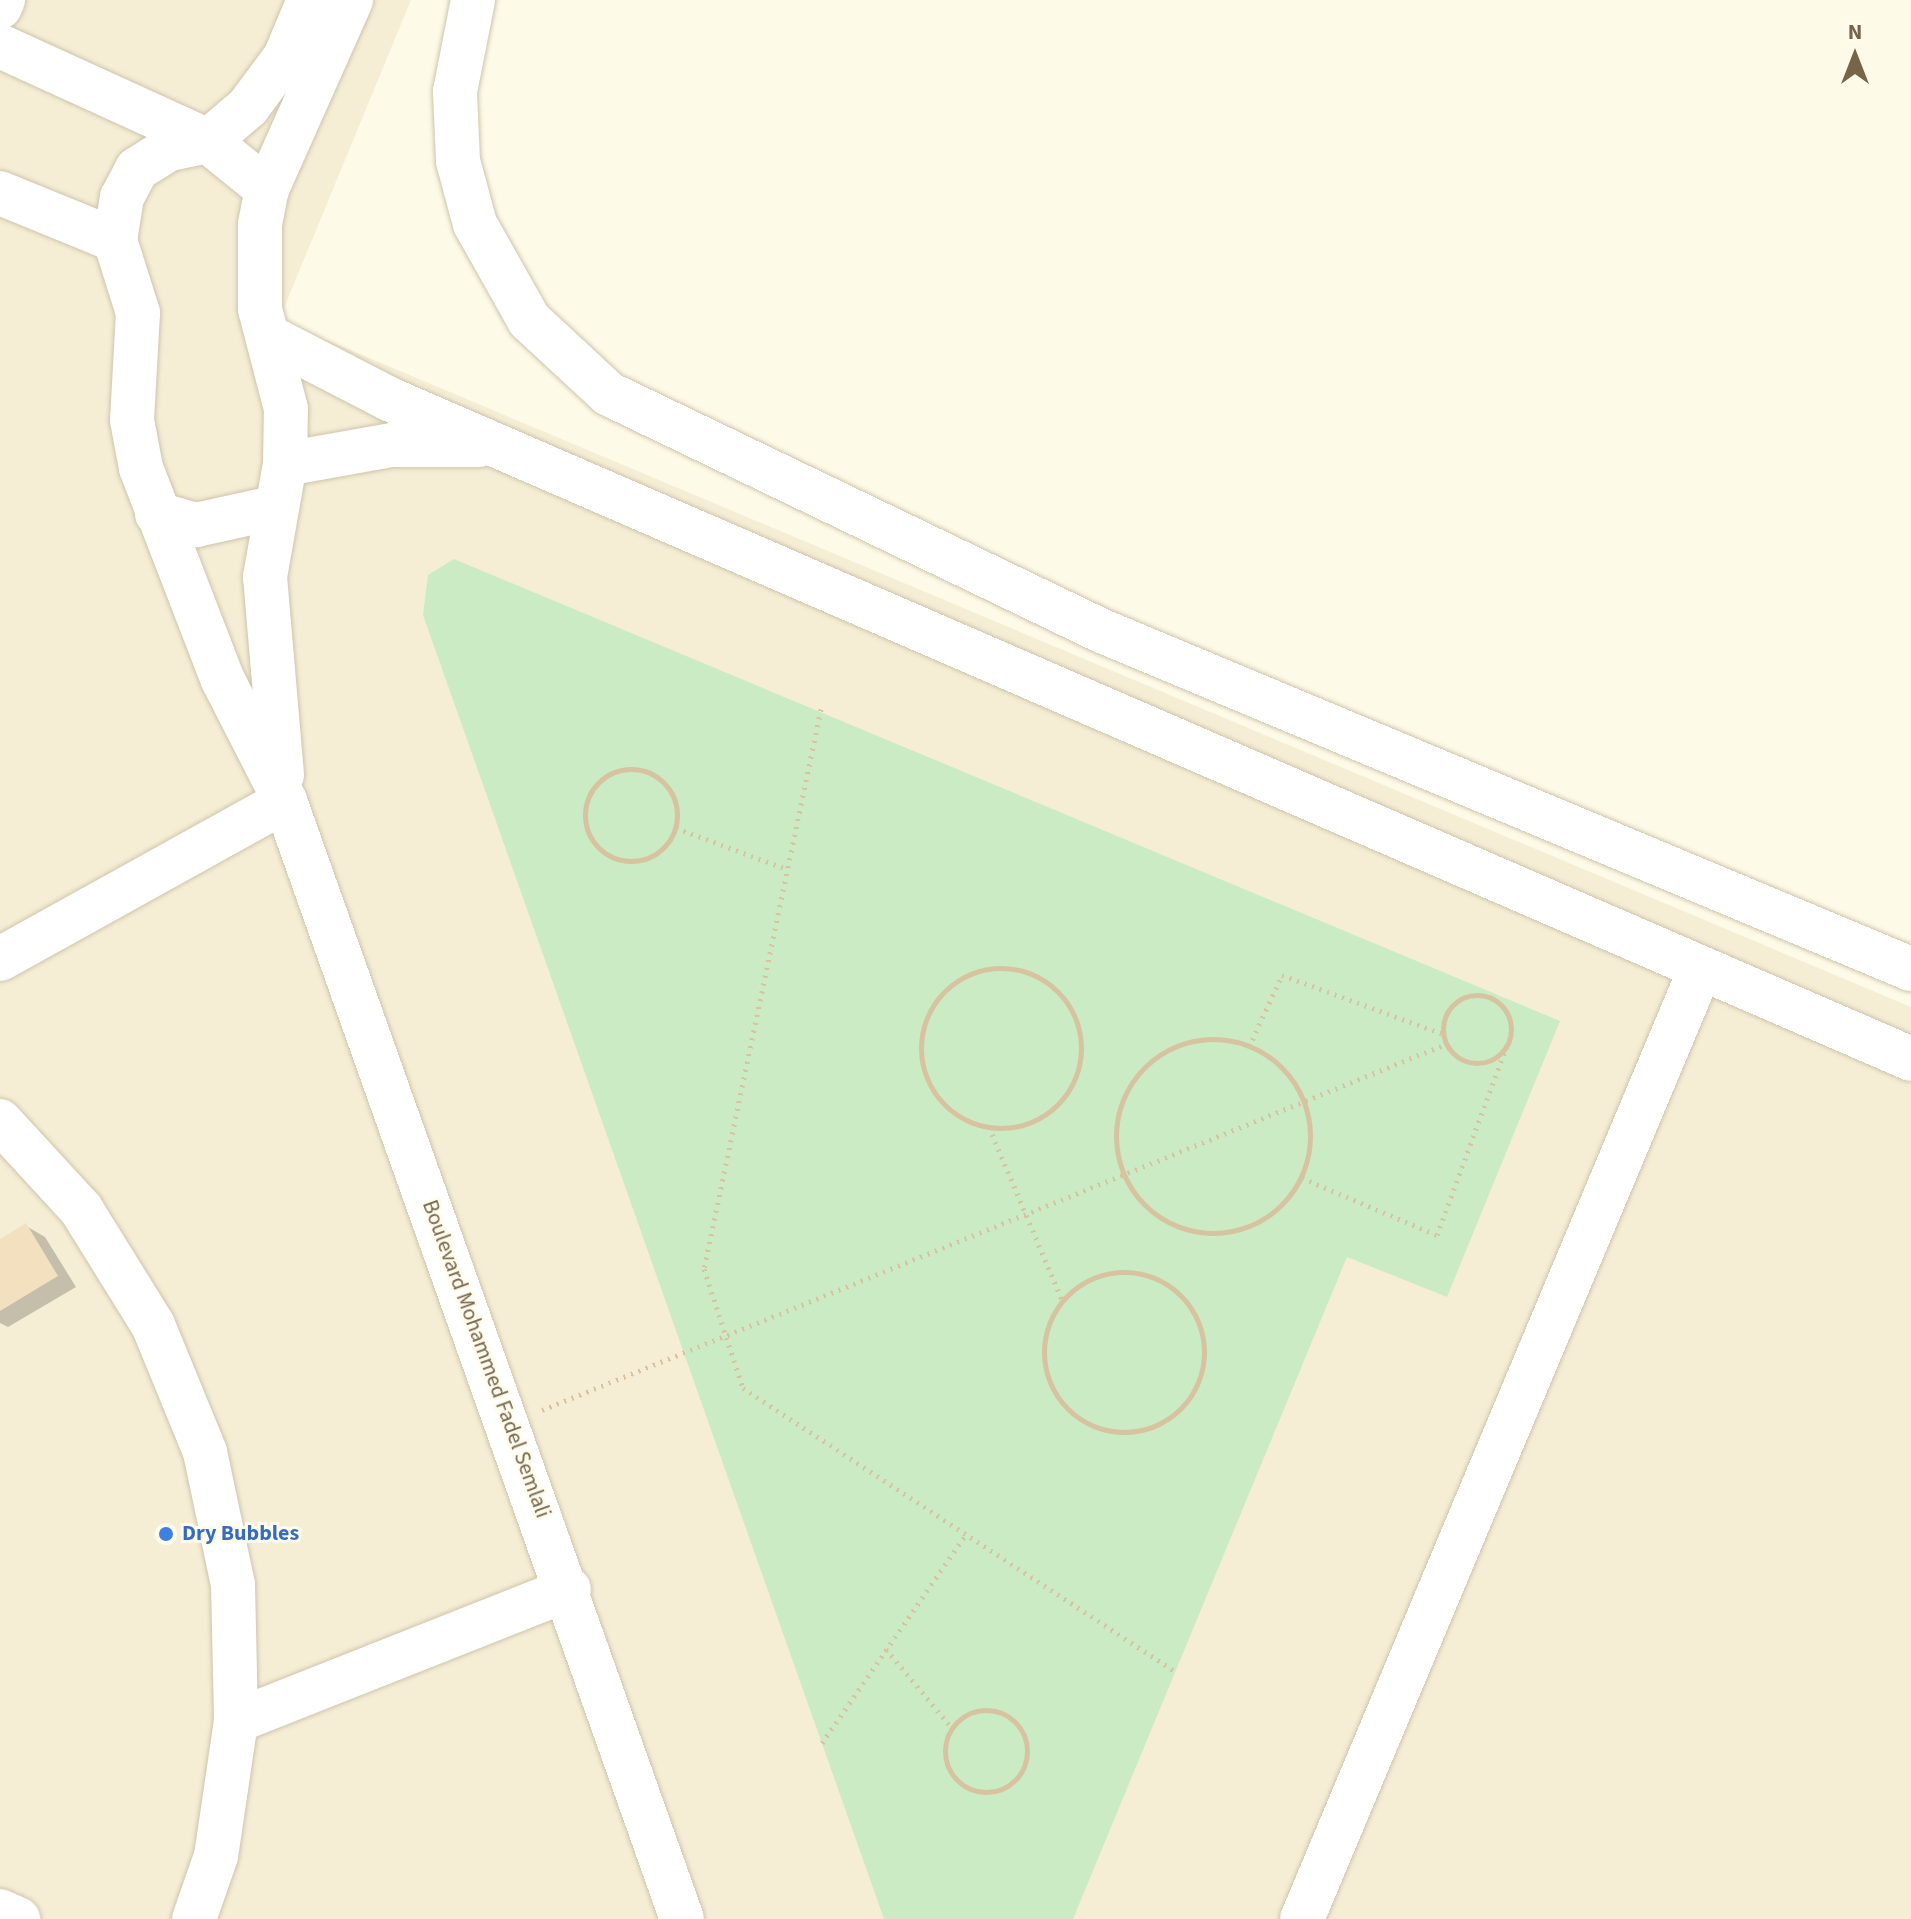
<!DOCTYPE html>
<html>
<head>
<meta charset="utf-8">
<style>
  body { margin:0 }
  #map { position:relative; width:1911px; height:1919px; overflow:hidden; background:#fdfae7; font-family:"Source Sans 3",sans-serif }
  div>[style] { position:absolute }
  .residential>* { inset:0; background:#f5eed5 }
  .green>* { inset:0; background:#cbebc4 }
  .shadow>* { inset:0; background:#0003 }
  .building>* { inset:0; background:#f3e0be }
  .path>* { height:5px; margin-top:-2.5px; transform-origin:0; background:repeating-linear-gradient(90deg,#d8c3a0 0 2px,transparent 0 8px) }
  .path>.ring { margin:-2.5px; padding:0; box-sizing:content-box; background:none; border:5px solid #d8c3a0; border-radius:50% }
  .roads { filter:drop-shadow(0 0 2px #cfc4ac) drop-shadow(0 0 2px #cfc4ac) }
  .minor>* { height:44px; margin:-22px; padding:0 22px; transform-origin:22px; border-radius:22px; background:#fff }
  .dots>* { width:22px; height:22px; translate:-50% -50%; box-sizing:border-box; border:4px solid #fffcee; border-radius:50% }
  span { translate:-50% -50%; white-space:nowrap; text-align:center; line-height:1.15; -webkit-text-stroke:6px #fffcee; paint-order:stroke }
  .street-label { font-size:22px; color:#77654a }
  .shop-label { font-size:22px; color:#366cbe; font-weight:700 }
  .left { translate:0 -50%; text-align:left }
  .north { position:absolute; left:1815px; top:16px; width:80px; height:80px; -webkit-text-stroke:6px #fffcee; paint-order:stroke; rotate:0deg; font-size:22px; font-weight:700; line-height:32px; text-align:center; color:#77654a }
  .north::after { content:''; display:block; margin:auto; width:28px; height:36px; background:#77654a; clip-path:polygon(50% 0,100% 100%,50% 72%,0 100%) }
</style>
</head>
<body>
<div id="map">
  <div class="residential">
    <i style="clip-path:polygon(0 0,411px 0,279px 320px,1911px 1007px,1911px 1919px,0 1919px)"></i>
  </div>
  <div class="green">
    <i style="clip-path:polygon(454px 559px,1560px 1021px,1447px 1297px,1347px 1257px,1073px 1919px,884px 1919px,423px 615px,428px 575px)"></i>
  </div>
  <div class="shadow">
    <i style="clip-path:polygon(26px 1226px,45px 1237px,76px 1287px,8px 1327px,0 1323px,0 1241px)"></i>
  </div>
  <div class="building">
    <i style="clip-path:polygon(26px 1223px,58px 1276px,0 1311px,0 1239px)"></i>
  </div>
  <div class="path">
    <i style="left:821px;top:709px;width:572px;rotate:101.8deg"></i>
    <i style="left:704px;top:1269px;width:125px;rotate:71.9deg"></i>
    <i style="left:743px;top:1388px;width:518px;rotate:33.26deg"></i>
    <i class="ring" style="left:585px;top:769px;width:87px;height:87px"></i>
    <i style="left:676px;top:828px;width:118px;rotate:20.3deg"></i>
    <i class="ring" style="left:921px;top:968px;width:155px;height:155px"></i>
    <i class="ring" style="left:1443px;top:995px;width:63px;height:63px"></i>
    <i class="ring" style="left:1116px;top:1039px;width:189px;height:189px"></i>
    <i style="left:1249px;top:1047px;width:79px;rotate:-65.4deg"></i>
    <i style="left:1282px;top:975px;width:171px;rotate:20.1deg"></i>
    <i style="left:989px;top:1127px;width:188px;rotate:67.1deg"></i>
    <i style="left:1302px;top:1178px;width:147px;rotate:22.9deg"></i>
    <i style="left:1437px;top:1235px;width:209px;rotate:-69.8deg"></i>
    <i class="ring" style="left:1044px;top:1272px;width:155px;height:155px"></i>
    <i style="left:542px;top:1410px;width:975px;rotate:-22.04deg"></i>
    <i style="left:886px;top:1649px;width:103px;rotate:50.1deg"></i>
    <i class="ring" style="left:945px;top:1710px;width:77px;height:77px"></i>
    <i style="left:822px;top:1743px;width:254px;rotate:-55.4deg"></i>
  </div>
  <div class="roads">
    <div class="minor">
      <i style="left:309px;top:0;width:62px;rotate:112.8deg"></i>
      <i style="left:285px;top:57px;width:62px;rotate:126.5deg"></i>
      <i style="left:248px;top:107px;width:52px;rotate:139.6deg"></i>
      <i style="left:208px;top:141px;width:40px;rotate:168deg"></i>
      <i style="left:169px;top:149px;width:38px;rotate:148deg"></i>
      <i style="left:137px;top:169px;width:32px;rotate:118deg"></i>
      <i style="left:122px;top:197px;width:44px;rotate:99.2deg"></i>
      <i style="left:115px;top:240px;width:77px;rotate:72.5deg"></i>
      <i style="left:138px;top:313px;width:107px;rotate:93.2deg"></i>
      <i style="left:132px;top:420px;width:49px;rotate:79.4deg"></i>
      <i style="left:141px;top:468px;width:227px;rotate:68.9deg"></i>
      <i style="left:223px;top:680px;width:136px;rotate:62.9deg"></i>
      <i style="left:285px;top:801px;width:1186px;rotate:70.45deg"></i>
      <i style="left:473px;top:0;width:94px;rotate:101.1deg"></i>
      <i style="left:455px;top:92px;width:69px;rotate:87.5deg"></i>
      <i style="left:458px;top:161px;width:65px;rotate:74.9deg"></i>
      <i style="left:475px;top:224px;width:110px;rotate:60.6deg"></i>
      <i style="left:529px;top:320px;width:109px;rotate:42.8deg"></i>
      <i style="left:609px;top:394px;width:547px;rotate:25.68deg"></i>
      <i style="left:1102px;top:631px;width:877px;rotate:22.68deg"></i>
      <i style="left:0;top:7px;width:8px;rotate:-67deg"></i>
      <i style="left:0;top:46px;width:229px;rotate:24.5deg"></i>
      <i style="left:208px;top:141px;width:76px;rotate:39.1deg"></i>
      <i style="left:0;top:193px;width:124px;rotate:22.2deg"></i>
      <i style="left:271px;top:338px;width:133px;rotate:27.3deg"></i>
      <i style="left:389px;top:399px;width:1659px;rotate:23.44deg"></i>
      <i style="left:285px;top:464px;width:109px;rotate:-10.1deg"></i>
      <i style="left:392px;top:445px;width:87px"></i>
      <i style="left:157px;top:514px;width:41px;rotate:15.8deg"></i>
      <i style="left:196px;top:525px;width:79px;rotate:-12.4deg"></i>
      <i style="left:282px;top:775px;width:199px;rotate:-94.9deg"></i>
      <i style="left:265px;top:577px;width:115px;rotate:-80deg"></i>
      <i style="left:285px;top:464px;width:55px;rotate:-89deg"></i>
      <i style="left:286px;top:409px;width:103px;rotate:-104.6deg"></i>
      <i style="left:260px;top:309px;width:85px;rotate:-90deg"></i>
      <i style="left:260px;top:224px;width:36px;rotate:-79deg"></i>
      <i style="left:267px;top:189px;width:207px;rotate:-66deg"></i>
      <i style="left:0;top:959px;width:326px;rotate:-29deg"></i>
      <i style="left:0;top:1121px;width:120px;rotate:47.4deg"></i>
      <i style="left:81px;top:1209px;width:137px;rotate:58.2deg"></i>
      <i style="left:153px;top:1325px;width:137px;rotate:67.7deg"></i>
      <i style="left:205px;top:1452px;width:136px;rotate:78.1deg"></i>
      <i style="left:233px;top:1585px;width:136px;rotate:88.7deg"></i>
      <i style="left:236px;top:1721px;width:136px;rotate:98.4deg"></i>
      <i style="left:216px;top:1856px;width:67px;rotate:109.2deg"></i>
      <i style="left:236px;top:1721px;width:358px;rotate:-21.6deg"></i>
      <i style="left:0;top:1911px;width:20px;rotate:24deg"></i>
      <i style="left:1302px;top:1919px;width:1029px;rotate:-67.25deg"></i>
    </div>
  </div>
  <div class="dots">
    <i style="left:166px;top:1534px;background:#3f7fe0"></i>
  </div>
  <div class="street-label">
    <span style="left:486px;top:1359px;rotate:70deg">Boulevard Mohammed Fadel Semlali</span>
  </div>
  <div class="shop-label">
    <span class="left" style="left:182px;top:1534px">Dry Bubbles</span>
  </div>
  <div class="north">N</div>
</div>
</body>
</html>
